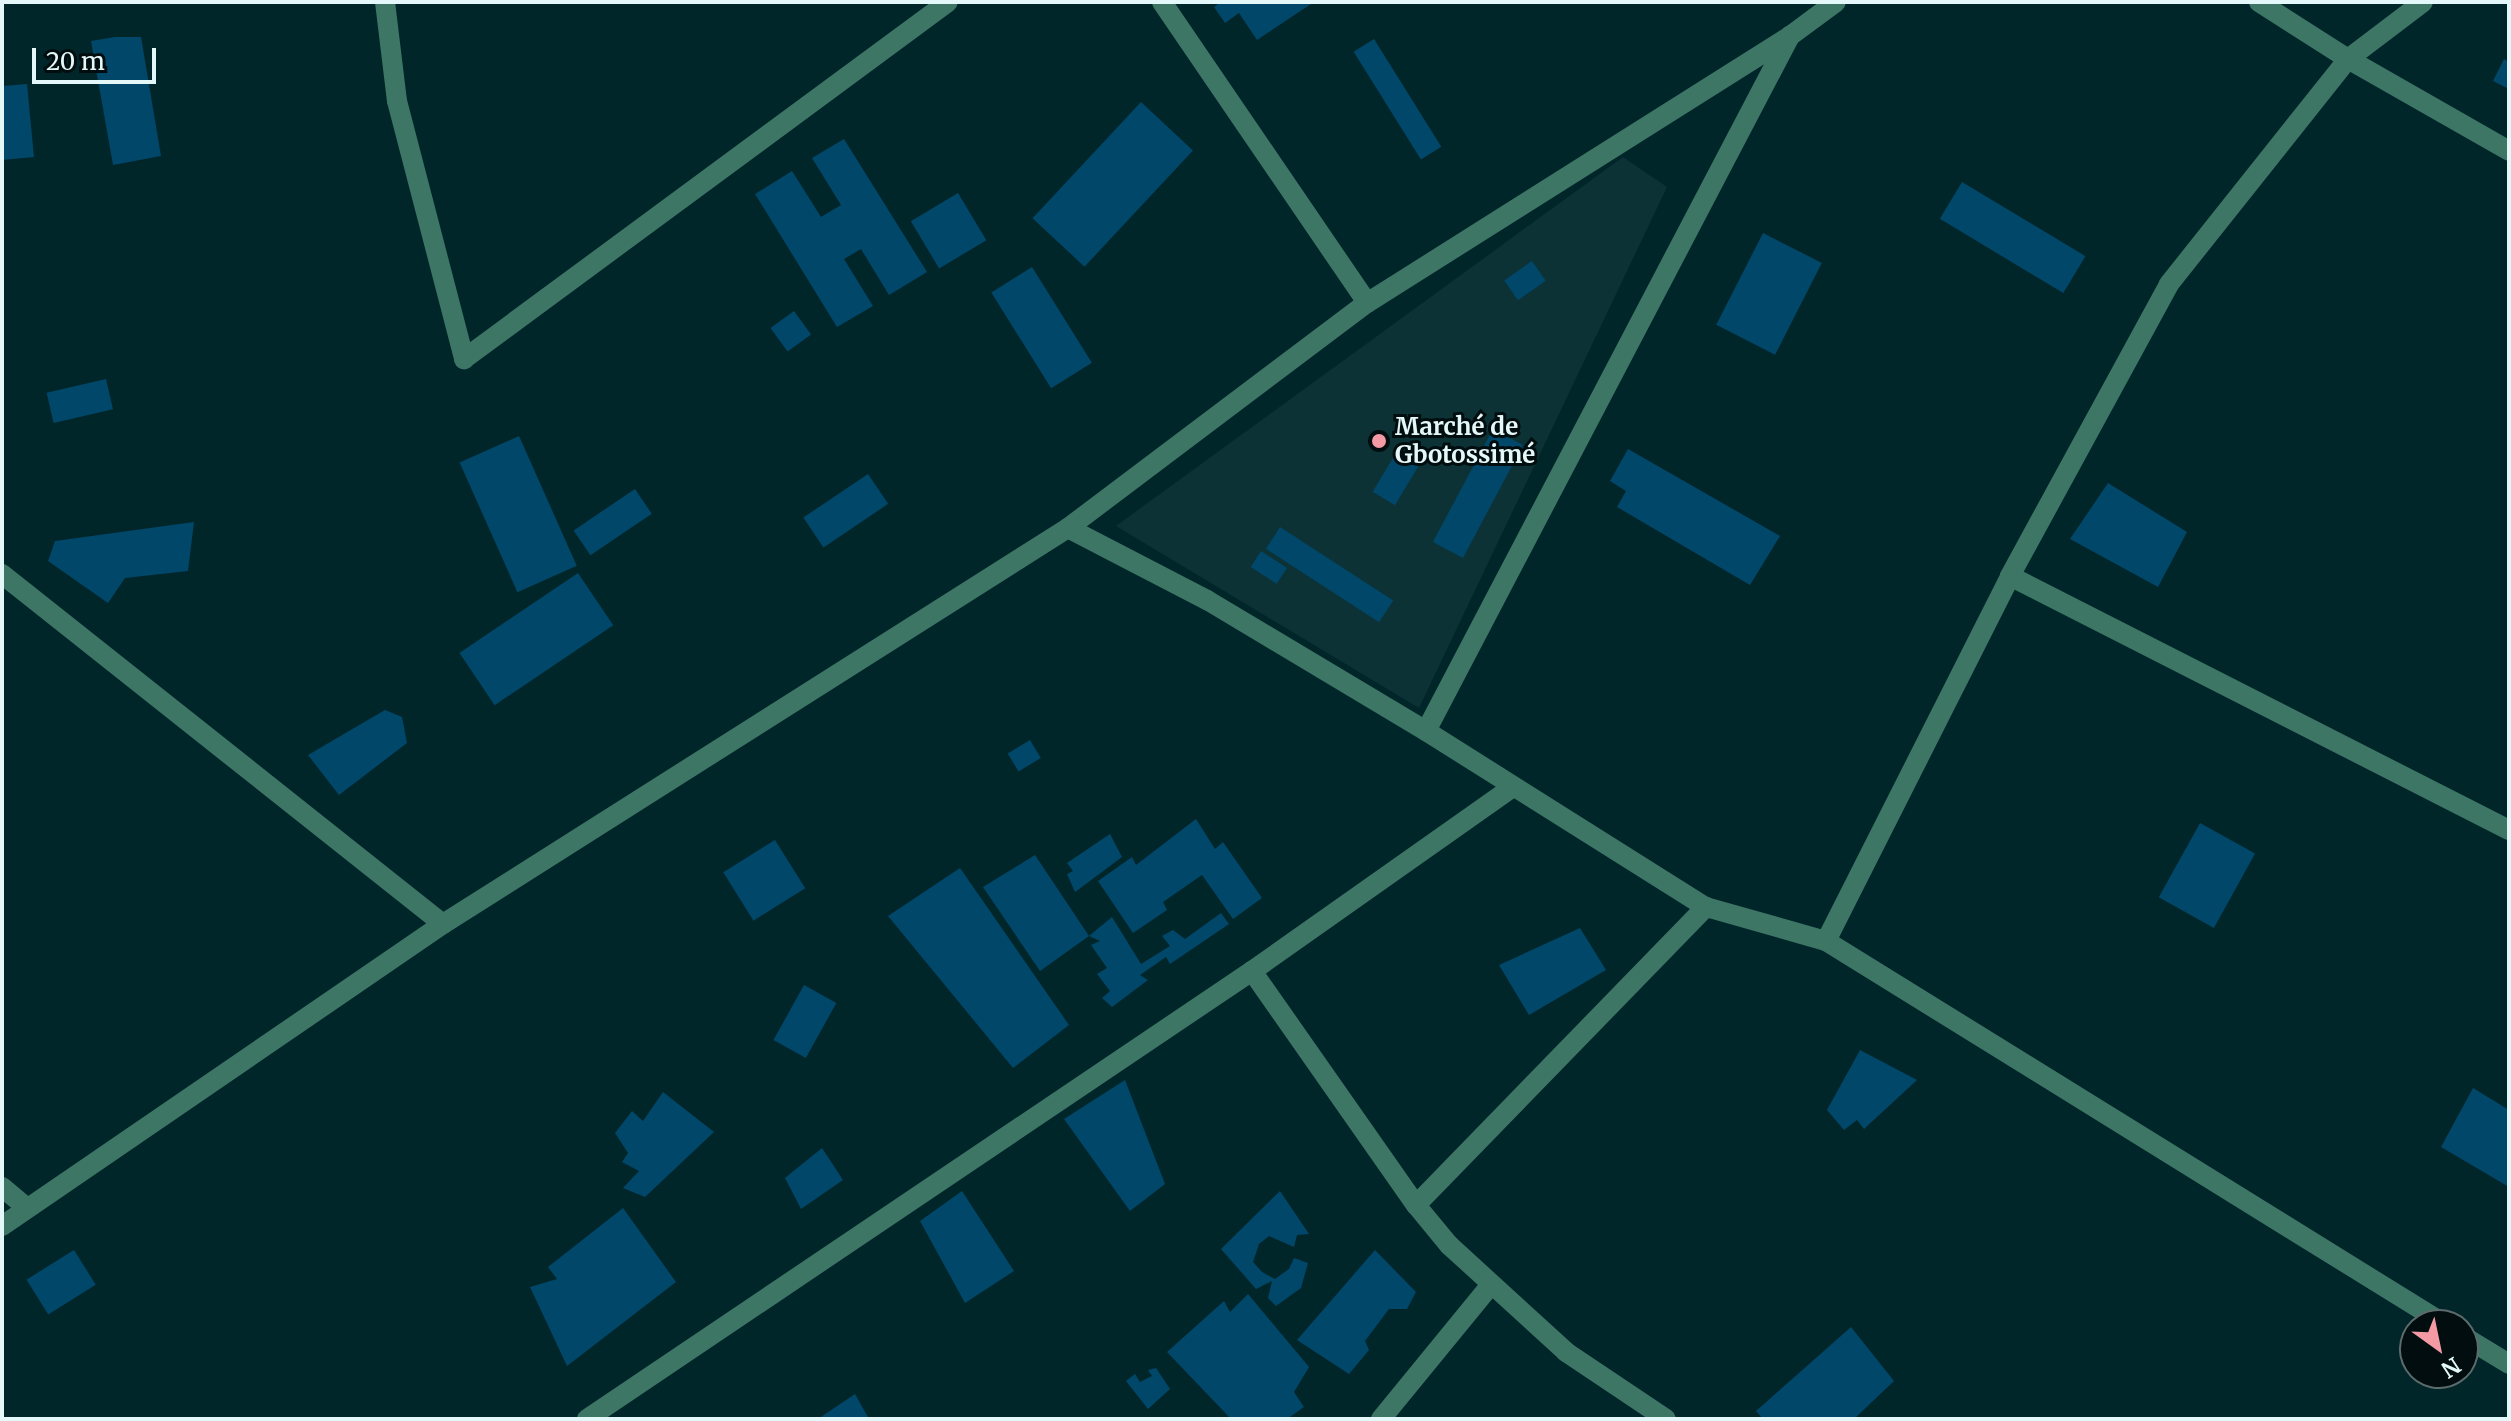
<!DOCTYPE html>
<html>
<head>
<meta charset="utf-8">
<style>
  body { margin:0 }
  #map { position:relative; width:2511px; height:1421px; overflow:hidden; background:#00262a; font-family:Merriweather,serif }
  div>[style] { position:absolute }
  .built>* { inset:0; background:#0c3236 }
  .building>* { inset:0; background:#01476a; transform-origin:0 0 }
  .minor>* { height:20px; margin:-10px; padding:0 10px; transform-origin:10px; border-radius:10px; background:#3e7666 }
  .dots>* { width:22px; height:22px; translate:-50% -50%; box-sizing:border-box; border:4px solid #010d0e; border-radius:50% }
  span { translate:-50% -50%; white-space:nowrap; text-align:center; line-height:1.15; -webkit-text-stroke:6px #010d0e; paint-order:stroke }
  .poi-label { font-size:24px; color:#e4f8fa; font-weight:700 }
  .left { translate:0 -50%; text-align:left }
  .frame { position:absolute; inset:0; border:4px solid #e4f8fa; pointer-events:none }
  .north { position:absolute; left:2399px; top:1309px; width:80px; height:80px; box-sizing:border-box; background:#010d0e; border:2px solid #5c6b6c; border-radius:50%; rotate:147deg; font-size:22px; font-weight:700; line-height:32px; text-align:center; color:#e4f8fa }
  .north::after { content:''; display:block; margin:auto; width:28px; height:36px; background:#f49aa5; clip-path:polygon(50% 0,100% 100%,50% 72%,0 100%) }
  .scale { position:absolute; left:32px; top:48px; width:124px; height:36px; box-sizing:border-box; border:4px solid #e4f8fa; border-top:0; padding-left:10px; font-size:24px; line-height:28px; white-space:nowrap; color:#e4f8fa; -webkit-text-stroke:6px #010d0e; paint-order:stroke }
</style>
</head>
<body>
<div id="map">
  <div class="built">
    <i style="clip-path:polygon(1623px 157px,1667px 187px,1419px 708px,1116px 526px)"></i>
  </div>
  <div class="building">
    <i style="clip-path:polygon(1221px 2px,1314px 2px,1257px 40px,1239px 13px,1225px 23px,1214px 7px)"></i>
    <i style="clip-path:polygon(115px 37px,141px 37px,161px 156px,113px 165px,91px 41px)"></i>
    <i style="left:1374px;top:39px;width:127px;height:24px;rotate:58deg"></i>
    <i style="clip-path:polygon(2504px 59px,2509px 62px,2509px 89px,2493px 81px)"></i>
    <i style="clip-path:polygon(27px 84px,34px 157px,2px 160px,2px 86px)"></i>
    <i style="left:1141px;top:102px;width:71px;height:159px;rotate:43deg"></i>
    <i style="clip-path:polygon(844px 139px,927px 272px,889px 295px,861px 249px,844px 259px,873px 306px,837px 327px,755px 194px,792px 171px,821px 217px,841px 205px,812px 158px)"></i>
    <i style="left:1962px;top:182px;width:144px;height:43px;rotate:31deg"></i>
    <i style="left:958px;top:193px;width:55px;height:55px;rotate:59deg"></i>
    <i style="left:1763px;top:233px;width:66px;height:103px;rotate:27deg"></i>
    <i style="left:1532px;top:261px;width:24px;height:34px;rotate:55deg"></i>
    <i style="left:1032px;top:267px;width:113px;height:48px;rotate:58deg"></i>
    <i style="left:794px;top:311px;width:29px;height:29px;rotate:54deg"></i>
    <i style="left:106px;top:379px;width:31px;height:61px;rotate:77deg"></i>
    <i style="left:1493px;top:429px;width:34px;height:128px;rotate:28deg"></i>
    <i style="left:519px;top:436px;width:142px;height:65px;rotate:66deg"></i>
    <i style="left:1402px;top:443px;width:26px;height:57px;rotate:31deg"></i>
    <i style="clip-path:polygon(1628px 449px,1780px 536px,1750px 585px,1617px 507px,1626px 491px,1610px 481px)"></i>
    <i style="left:868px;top:474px;width:36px;height:78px;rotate:56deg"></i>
    <i style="clip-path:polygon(2108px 483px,2187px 532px,2158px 587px,2070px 539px)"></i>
    <i style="left:635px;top:489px;width:30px;height:74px;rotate:56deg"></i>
    <i style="clip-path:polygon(194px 522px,188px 571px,125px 578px,108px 603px,48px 561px,55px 541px)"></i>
    <i style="left:1280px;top:527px;width:135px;height:26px;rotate:33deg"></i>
    <i style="left:1261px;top:551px;width:31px;height:19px;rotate:33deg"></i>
    <i style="left:578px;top:573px;width:63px;height:143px;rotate:56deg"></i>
    <i style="clip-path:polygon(385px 710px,402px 717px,407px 743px,339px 795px,308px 755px)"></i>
    <i style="left:1030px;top:740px;width:21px;height:26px;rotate:59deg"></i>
    <i style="clip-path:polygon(1196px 819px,1215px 849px,1223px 842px,1262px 898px,1233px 919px,1202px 875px,1163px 902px,1167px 910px,1133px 933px,1098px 881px,1132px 857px,1136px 865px)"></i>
    <i style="left:2200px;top:823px;width:63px;height:85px;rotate:29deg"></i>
    <i style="clip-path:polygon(1110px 834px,1122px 857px,1075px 892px,1067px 874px,1073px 871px,1067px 863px)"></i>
    <i style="left:775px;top:840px;width:57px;height:61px;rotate:58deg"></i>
    <i style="clip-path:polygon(1035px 855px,1089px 936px,1112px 917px,1141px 964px,1170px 946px,1162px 936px,1173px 930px,1185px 939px,1221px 913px,1229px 924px,1170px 964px,1166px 957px,1140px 975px,1148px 980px,1112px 1007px,1102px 998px,1110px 991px,1097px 974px,1107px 968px,1091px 945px,1100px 941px,1089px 936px,1040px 971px,983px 887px)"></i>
    <i style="clip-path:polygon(960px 868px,1069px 1025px,1013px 1068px,888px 916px)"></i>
    <i style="clip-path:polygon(1580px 928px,1606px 970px,1529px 1015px,1499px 965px)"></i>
    <i style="left:804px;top:985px;width:37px;height:63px;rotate:29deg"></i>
    <i style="clip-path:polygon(1860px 1050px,1917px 1080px,1864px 1129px,1857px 1120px,1844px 1130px,1827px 1110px)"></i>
    <i style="clip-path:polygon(1125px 1080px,1165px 1184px,1130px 1211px,1064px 1119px)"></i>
    <i style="clip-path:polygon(2473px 1088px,2509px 1110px,2509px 1187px,2441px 1147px)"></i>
    <i style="clip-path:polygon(663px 1092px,714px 1132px,645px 1197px,623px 1188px,639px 1171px,622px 1162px,628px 1153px,615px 1133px,632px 1111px,643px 1121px)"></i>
    <i style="clip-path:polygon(822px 1148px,843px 1180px,801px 1209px,785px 1178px)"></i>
    <i style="clip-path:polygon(962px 1191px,1014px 1271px,965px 1303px,920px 1221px)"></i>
    <i style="clip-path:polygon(1280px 1191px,1309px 1234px,1297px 1235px,1294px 1247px,1269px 1236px,1259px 1244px,1253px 1262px,1262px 1272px,1275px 1279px,1289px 1269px,1294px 1258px,1308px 1263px,1301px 1288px,1276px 1306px,1268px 1298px,1272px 1281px,1256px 1289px,1221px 1249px)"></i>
    <i style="clip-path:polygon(623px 1208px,676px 1282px,567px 1366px,530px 1287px,557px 1279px,548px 1267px)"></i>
    <i style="left:74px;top:1250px;width:41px;height:56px;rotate:58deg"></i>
    <i style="clip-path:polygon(1375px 1250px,1416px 1292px,1407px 1309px,1389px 1309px,1365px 1341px,1369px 1350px,1349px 1374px,1297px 1340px)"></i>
    <i style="clip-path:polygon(1248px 1294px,1309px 1367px,1294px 1392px,1304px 1407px,1287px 1419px,1231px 1419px,1167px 1352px,1224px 1301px,1230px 1312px)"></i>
    <i style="clip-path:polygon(1851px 1327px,1894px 1381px,1854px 1419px,1763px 1419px,1756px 1411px)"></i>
    <i style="clip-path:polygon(1156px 1368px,1170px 1389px,1148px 1409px,1126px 1381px,1135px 1374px,1140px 1382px,1152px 1376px,1148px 1370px)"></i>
    <i style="clip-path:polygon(855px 1394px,869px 1419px,818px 1419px)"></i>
  </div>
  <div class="minor">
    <i style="left:385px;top:2px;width:100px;rotate:83.1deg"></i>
    <i style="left:397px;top:101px;width:267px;rotate:75.4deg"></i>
    <i style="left:464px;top:359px;width:601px;rotate:-36.41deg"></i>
    <i style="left:1162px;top:2px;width:364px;rotate:55.7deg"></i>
    <i style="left:2259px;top:2px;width:106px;rotate:32.6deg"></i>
    <i style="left:2348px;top:59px;width:185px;rotate:29.7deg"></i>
    <i style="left:1068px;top:528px;width:157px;rotate:27.4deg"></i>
    <i style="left:1207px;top:600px;width:255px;rotate:30.9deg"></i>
    <i style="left:1426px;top:731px;width:331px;rotate:32.2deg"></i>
    <i style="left:1706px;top:907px;width:125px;rotate:15.8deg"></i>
    <i style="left:1826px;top:941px;width:729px;rotate:31.77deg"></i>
    <i style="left:2px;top:574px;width:563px;rotate:38.44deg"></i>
    <i style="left:2010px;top:576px;width:560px;rotate:26.98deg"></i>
    <i style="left:1426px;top:731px;width:785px;rotate:-62.36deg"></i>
    <i style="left:1826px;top:941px;width:409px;rotate:-63.2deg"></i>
    <i style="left:2010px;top:576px;width:332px;rotate:-61.4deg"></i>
    <i style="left:2169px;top:284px;width:288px;rotate:-51.5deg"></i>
    <i style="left:2348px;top:59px;width:94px;rotate:-37.2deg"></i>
    <i style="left:1252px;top:971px;width:286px;rotate:55deg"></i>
    <i style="left:1416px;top:1205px;width:52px;rotate:50.5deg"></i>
    <i style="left:1449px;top:1245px;width:159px;rotate:42.4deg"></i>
    <i style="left:1566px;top:1352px;width:120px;rotate:33.8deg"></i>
    <i style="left:2px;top:1187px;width:33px;rotate:40deg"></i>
    <i style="left:1416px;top:1205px;width:416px;rotate:-45.8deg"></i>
    <i style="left:2px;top:1226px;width:534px;rotate:-34.4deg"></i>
    <i style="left:443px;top:924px;width:740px;rotate:-32.36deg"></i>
    <i style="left:1068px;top:528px;width:374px;rotate:-37deg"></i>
    <i style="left:1367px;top:303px;width:500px;rotate:-32.26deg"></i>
    <i style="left:1790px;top:36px;width:57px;rotate:-36.5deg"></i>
    <i style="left:2463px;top:1336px;width:54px;rotate:31.3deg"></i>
    <i style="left:587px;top:1419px;width:802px;rotate:-33.97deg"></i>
    <i style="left:1252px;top:971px;width:317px;rotate:-35.2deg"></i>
    <i style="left:1381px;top:1419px;width:172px;rotate:-50.7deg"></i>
  </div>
  <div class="dots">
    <i style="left:1379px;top:441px;background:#f49aa5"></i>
  </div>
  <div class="poi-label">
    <span class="left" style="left:1395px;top:441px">Marché de<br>Gbotossimé</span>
  </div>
  <div class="frame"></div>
  <div class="north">N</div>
  <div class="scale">20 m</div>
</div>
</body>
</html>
